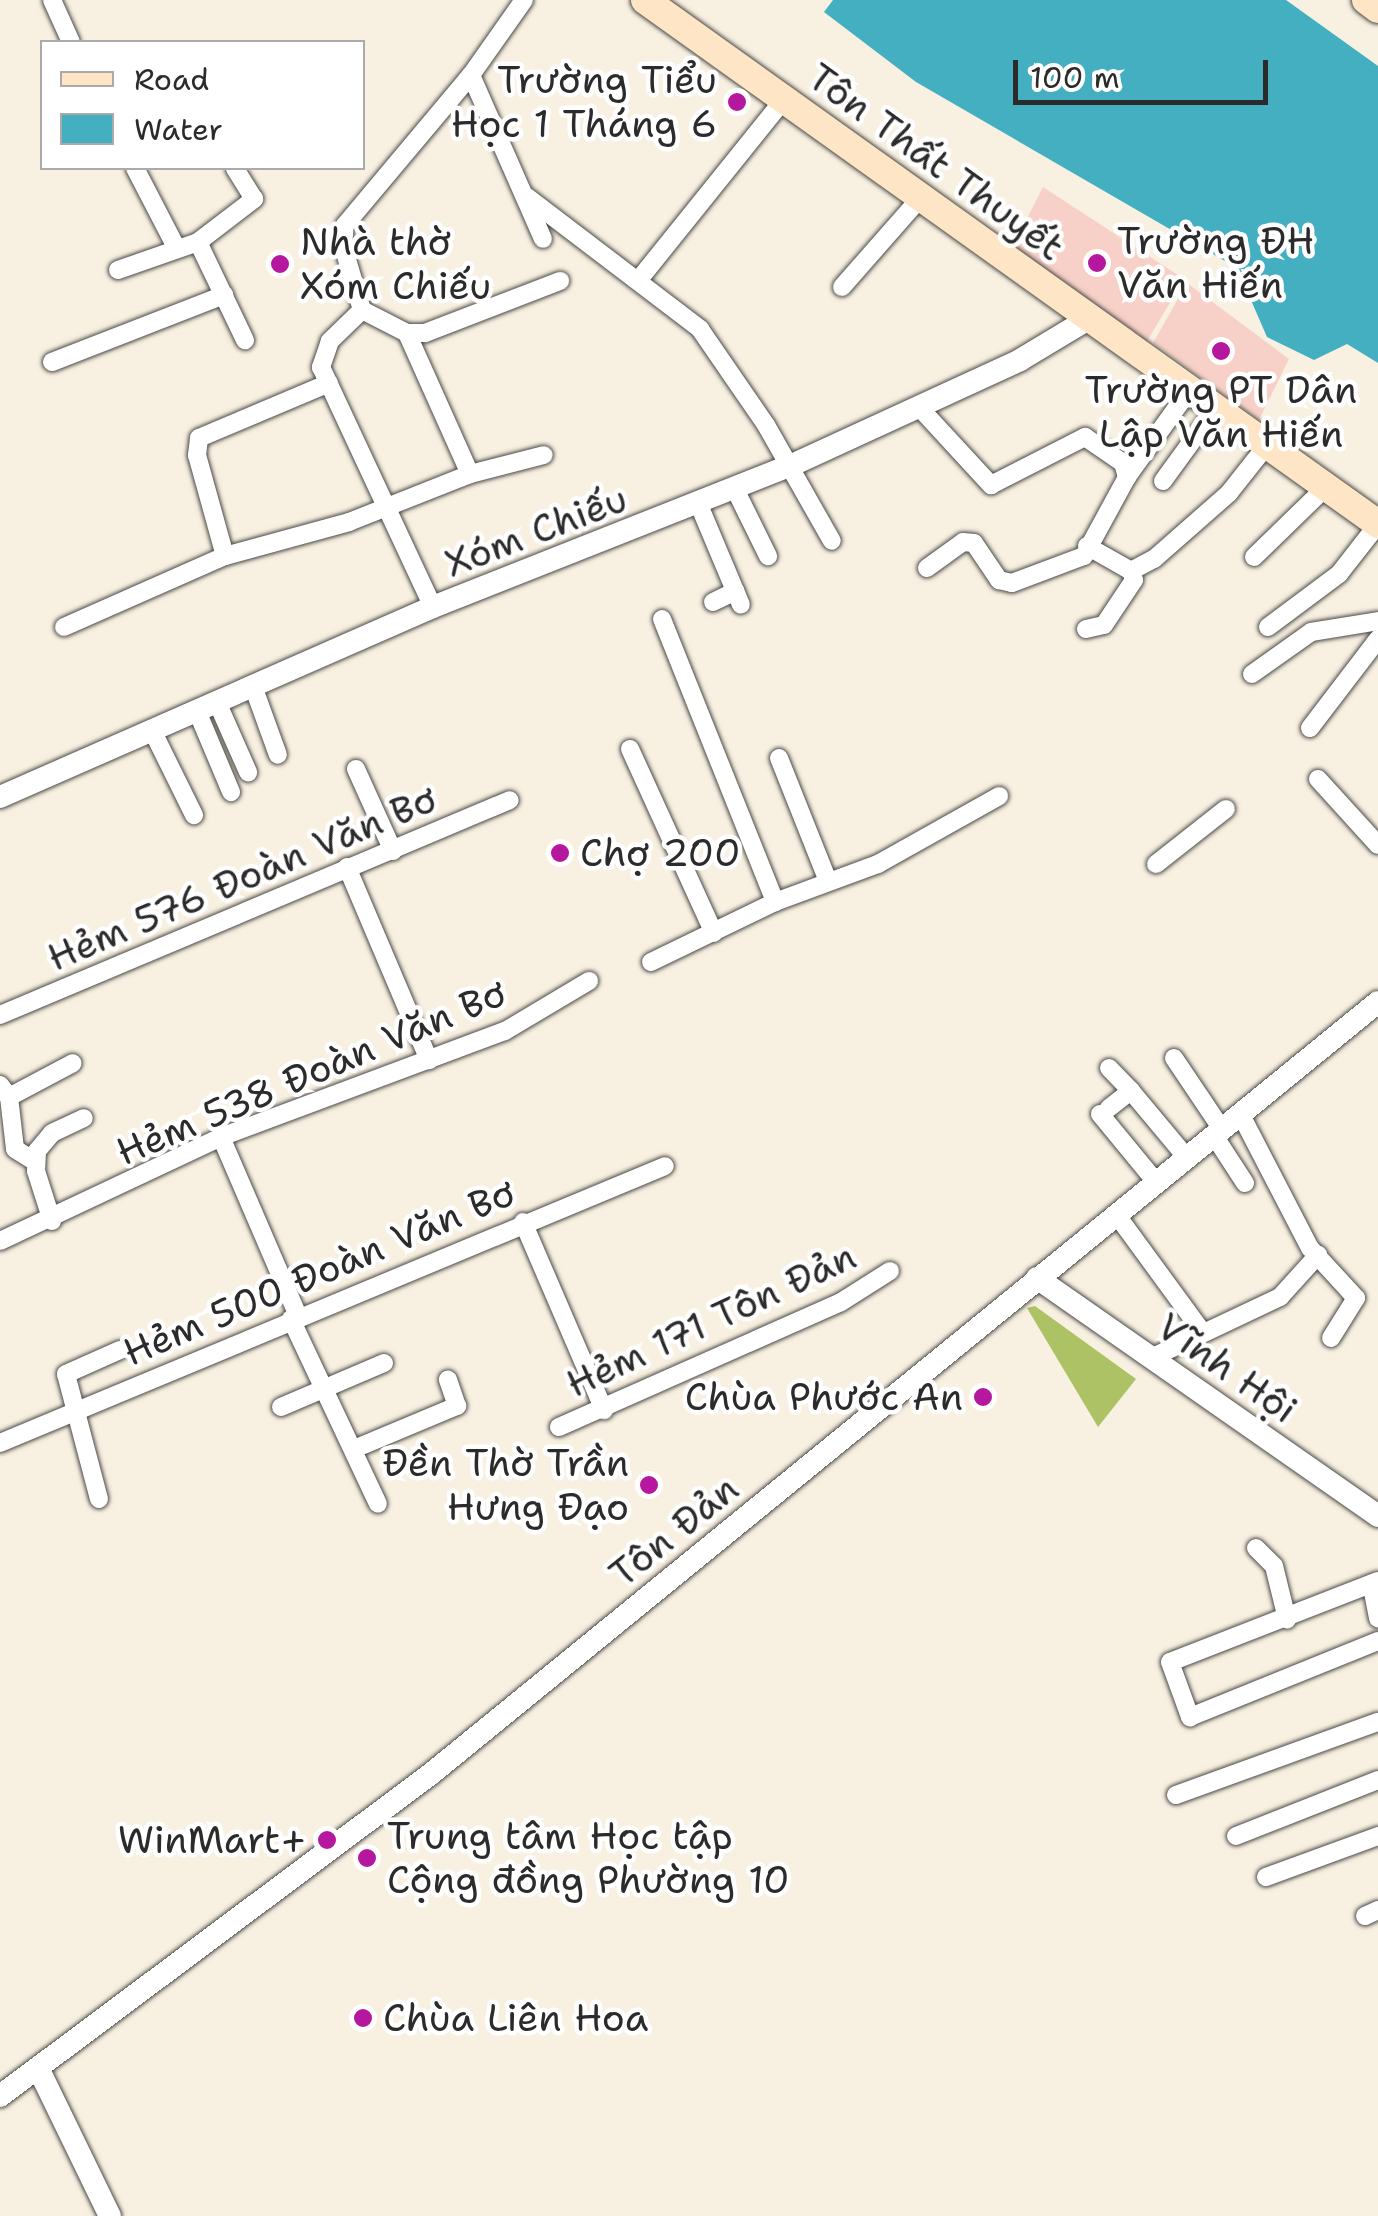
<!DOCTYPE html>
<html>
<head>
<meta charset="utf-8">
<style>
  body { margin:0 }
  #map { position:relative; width:1378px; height:2216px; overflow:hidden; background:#f8f0e1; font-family:"Shantell Sans",sans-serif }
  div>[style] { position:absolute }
  .built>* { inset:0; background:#f7d1c8 }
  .green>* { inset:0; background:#adc165 }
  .water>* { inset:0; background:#43afc1 }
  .roads { filter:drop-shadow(0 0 2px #4a4946) drop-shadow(0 0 2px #4a4946) }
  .minor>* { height:18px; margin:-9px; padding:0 9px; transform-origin:9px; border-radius:9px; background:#fff }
  .tertiary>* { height:22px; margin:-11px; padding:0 11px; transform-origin:11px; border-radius:11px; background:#fff }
  .secondary>* { height:28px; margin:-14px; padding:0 14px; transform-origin:14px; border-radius:14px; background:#fde5c5 }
  .dots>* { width:28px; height:28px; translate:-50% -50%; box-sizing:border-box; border:5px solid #fff; border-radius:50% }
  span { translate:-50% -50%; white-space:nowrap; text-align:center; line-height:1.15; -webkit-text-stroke:9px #fff; paint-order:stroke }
  .poi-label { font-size:38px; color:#2b2b2b }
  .right { translate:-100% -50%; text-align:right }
  .left { translate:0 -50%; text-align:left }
  .street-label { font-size:38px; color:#2b2b2b }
  .legend { position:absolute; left:40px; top:40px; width:325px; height:130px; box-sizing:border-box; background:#fff; border:2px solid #aaa; margin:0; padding:12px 18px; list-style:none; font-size:30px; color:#2b2b2b }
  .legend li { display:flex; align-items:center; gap:20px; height:50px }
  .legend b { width:50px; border:2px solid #aaa }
  .scale { position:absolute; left:1013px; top:60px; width:255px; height:45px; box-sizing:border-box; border:5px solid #2b2b2b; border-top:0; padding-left:12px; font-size:30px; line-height:35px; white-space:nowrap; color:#2b2b2b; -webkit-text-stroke:8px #fff; paint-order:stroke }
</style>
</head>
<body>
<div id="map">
  <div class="built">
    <i style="clip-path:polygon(1043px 187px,1184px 279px,1146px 343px,1013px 246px)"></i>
    <i style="clip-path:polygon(1187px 283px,1289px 359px,1259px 420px,1153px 343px)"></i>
  </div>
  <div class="green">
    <i style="clip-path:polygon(1035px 1306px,1136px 1379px,1098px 1427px,1027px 1308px)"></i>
  </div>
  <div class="water">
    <i style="clip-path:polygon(833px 0,1286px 0,1378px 66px,1378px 363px,1347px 344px,1314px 360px,1267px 337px,1237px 268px,916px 82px,824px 12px)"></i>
  </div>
  <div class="roads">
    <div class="minor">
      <i style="left:52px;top:0;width:46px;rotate:65.7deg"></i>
      <i style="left:471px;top:75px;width:179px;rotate:66.3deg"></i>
      <i style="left:135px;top:168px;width:89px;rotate:62.6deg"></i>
      <i style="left:527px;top:197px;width:218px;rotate:37.3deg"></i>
      <i style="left:700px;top:329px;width:116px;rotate:55.5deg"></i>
      <i style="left:766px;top:425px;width:133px;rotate:60.4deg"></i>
      <i style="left:198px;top:242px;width:109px;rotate:64.4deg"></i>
      <i style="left:118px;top:270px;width:85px;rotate:-19.3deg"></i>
      <i style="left:198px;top:242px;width:71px;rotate:-37.5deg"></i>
      <i style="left:254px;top:199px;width:36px;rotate:-122deg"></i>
      <i style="left:641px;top:277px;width:228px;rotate:-51.2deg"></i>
      <i style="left:842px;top:287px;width:120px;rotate:-48.7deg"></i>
      <i style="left:362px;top:310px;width:67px;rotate:-106.5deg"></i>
      <i style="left:343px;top:246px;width:21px;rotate:-85deg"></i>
      <i style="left:345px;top:225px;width:196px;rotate:-50deg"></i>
      <i style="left:471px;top:75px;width:92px;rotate:-54.8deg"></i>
      <i style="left:362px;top:310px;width:45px;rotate:135.9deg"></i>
      <i style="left:330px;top:341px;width:28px;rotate:109deg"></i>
      <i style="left:321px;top:367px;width:265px;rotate:65deg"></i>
      <i style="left:362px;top:310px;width:51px;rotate:27.1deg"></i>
      <i style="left:407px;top:333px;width:18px"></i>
      <i style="left:425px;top:333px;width:145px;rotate:-21.1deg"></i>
      <i style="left:52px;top:362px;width:185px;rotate:-21.3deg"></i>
      <i style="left:918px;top:406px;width:108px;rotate:47.3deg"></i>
      <i style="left:991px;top:485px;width:106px;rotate:-27.1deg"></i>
      <i style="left:1085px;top:437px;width:46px;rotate:34.4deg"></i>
      <i style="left:1123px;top:463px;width:15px;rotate:74deg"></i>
      <i style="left:470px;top:474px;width:76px;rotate:-14.4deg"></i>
      <i style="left:1163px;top:481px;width:90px;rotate:-54deg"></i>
      <i style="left:735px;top:489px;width:75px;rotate:63.8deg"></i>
      <i style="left:699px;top:505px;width:108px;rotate:67.2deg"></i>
      <i style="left:1087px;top:546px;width:51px;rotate:29.6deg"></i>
      <i style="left:1131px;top:571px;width:26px;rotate:-28deg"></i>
      <i style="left:1154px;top:559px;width:100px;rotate:-41.3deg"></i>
      <i style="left:1229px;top:493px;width:61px;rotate:-51.6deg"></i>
      <i style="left:225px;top:556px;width:105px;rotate:-105.5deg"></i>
      <i style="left:197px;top:455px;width:17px;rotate:-83deg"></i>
      <i style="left:199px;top:438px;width:141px;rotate:-22.9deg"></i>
      <i style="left:1254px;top:557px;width:100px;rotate:-44.2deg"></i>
      <i style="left:927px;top:568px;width:44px;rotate:-35.8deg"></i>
      <i style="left:963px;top:542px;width:11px;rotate:5deg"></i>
      <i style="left:974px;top:543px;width:45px;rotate:56deg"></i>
      <i style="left:999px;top:580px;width:13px;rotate:13deg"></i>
      <i style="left:1012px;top:583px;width:77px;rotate:-20.6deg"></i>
      <i style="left:1084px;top:556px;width:90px;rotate:-61.4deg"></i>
      <i style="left:1127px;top:477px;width:108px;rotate:-54.4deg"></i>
      <i style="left:713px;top:602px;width:25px;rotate:-26deg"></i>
      <i style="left:662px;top:619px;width:305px;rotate:68.2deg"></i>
      <i style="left:64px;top:627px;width:176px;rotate:-23.8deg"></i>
      <i style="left:225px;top:556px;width:129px;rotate:-15.3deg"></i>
      <i style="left:349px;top:522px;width:130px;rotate:-21.6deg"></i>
      <i style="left:470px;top:474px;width:154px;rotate:-114.1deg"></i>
      <i style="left:1268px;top:627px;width:89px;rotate:-36.7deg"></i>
      <i style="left:1339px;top:574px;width:63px;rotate:-52deg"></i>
      <i style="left:1086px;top:629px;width:18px;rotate:-13deg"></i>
      <i style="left:1104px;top:625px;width:54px;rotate:-56.3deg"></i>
      <i style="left:1134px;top:580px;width:9px;rotate:-108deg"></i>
      <i style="left:1252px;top:674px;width:72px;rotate:-35.4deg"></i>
      <i style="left:1311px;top:632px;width:68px;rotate:-9.3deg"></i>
      <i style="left:253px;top:686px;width:73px;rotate:70.1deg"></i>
      <i style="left:217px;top:702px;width:77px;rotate:66.1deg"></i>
      <i style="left:197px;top:711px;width:88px;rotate:67.2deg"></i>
      <i style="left:1310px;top:728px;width:112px;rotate:-52.6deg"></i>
      <i style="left:152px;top:730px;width:95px;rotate:63.7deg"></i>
      <i style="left:630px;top:749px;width:202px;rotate:65.5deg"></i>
      <i style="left:779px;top:758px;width:132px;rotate:68.3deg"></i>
      <i style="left:356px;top:769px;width:90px;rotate:65.7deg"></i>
      <i style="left:1318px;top:779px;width:89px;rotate:47.7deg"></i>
      <i style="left:1156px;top:864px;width:89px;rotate:-38.2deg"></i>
      <i style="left:347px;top:867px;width:210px;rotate:67deg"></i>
      <i style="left:651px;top:962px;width:138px;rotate:-25.8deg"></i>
      <i style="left:775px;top:902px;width:110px;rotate:-20.3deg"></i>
      <i style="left:878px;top:864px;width:139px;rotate:-29.3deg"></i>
      <i style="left:0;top:1015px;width:553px;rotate:-22.86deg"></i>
      <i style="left:1174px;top:1058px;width:88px;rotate:56.1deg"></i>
      <i style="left:1109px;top:1068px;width:32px;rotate:46deg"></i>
      <i style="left:0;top:1085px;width:15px;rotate:53deg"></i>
      <i style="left:9px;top:1097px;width:72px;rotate:-28deg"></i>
      <i style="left:9px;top:1097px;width:52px;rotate:83.4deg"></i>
      <i style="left:15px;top:1149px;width:25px;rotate:32deg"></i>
      <i style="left:1109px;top:1108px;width:28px;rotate:-38deg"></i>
      <i style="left:1131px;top:1091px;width:87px;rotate:50.1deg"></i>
      <i style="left:1100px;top:1114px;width:88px;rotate:50.5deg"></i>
      <i style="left:1242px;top:1117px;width:148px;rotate:62.6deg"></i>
      <i style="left:1310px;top:1248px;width:68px;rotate:47.4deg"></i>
      <i style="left:1356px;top:1298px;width:47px;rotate:122deg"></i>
      <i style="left:221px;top:1137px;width:195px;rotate:66.7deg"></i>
      <i style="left:1215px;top:1137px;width:55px;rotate:56.9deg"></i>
      <i style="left:1116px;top:1214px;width:144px;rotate:53.8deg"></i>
      <i style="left:52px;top:1221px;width:52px;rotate:-107.7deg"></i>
      <i style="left:36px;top:1171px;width:20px;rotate:-87deg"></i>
      <i style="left:37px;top:1151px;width:23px;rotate:-50deg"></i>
      <i style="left:52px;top:1133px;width:35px;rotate:-25deg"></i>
      <i style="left:523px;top:1222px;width:205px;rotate:66.7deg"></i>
      <i style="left:0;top:1241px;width:244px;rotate:-25.2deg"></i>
      <i style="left:221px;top:1137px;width:303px;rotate:-20.5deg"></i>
      <i style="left:505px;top:1031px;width:98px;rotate:-30.8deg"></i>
      <i style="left:291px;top:1319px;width:204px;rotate:64.8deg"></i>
      <i style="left:1151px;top:1358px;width:143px;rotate:-25.3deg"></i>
      <i style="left:1280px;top:1297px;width:57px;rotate:-47.9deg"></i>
      <i style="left:281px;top:1407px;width:112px;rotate:-23.1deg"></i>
      <i style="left:559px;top:1427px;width:308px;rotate:-23.9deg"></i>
      <i style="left:841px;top:1302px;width:58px;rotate:-32.3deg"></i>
      <i style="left:0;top:1443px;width:720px;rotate:-22.61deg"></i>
      <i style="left:354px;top:1449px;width:112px;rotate:-22.7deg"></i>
      <i style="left:457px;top:1406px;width:28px;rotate:-109deg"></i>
      <i style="left:99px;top:1499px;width:129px;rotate:-104.8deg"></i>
      <i style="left:66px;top:1374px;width:59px;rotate:-24deg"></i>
      <i style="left:1256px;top:1548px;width:25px;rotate:45deg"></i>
      <i style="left:1274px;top:1566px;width:55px;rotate:76.2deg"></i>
      <i style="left:1378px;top:1581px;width:223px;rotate:158.7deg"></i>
      <i style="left:1170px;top:1662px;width:59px;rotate:70deg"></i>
      <i style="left:1190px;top:1717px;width:203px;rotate:-22deg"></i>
      <i style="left:1372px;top:1587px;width:32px;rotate:79deg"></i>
      <i style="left:1176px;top:1795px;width:215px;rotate:-19.9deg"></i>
      <i style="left:1236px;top:1836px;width:153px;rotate:-21.5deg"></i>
      <i style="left:1266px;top:1877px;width:119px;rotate:-20.1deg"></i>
      <i style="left:1365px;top:1916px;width:14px;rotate:-25deg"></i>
    </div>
    <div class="tertiary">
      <i style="left:0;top:797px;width:473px;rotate:-23.7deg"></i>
      <i style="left:433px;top:607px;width:384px;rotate:-21.6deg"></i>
      <i style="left:790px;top:466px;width:253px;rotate:-24.7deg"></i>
      <i style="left:1020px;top:360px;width:82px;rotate:-31deg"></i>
      <i style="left:1037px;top:1278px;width:416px;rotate:34.9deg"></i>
      <i style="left:40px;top:2072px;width:160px;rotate:64.1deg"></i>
      <i style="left:0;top:2096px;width:539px;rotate:-36.78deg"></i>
      <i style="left:432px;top:1773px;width:1220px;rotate:-39.18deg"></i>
    </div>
    <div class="secondary">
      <i style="left:645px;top:0;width:901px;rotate:35.56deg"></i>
      <i style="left:1366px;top:0;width:15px;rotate:37deg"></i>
    </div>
  </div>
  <div class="dots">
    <i style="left:737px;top:102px;background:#b5179e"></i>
    <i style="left:1097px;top:263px;background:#b5179e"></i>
    <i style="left:280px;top:264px;background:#b5179e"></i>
    <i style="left:1221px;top:351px;background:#b5179e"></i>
    <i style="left:560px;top:853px;background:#b5179e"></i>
    <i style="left:983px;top:1397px;background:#b5179e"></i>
    <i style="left:649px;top:1485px;background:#b5179e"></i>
    <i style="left:327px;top:1840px;background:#b5179e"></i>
    <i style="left:367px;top:1858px;background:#b5179e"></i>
    <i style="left:363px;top:2018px;background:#b5179e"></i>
  </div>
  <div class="poi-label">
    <span class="right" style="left:717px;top:102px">Trường Tiểu<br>Học 1 Tháng 6</span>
    <span class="left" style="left:1117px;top:263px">Trường ĐH<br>Văn Hiến</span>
    <span class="left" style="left:300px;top:264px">Nhà thờ<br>Xóm Chiếu</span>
    <span style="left:1221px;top:412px">Trường PT Dân<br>Lập Văn Hiến</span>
    <span class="left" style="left:580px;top:853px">Chợ 200</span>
    <span class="right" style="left:963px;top:1397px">Chùa Phước An</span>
    <span class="right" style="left:629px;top:1485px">Đền Thờ Trần<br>Hưng Đạo</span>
    <span class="left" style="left:387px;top:1858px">Trung tâm Học tập<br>Cộng đồng Phường 10</span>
    <span class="right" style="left:307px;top:1840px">WinMart+</span>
    <span class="left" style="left:383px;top:2018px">Chùa Liên Hoa</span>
  </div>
  <div class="street-label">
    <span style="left:936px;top:162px;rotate:36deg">Tôn Thất Thuyết</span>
    <span style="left:536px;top:531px;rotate:-21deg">Xóm Chiếu</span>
    <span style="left:242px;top:878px;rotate:-23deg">Hẻm 576 Đoàn Văn Bơ</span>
    <span style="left:311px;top:1072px;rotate:-23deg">Hẻm 538 Đoàn Văn Bơ</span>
    <span style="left:319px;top:1272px;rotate:-23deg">Hẻm 500 Đoàn Văn Bơ</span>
    <span style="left:711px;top:1320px;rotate:-25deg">Hẻm 171 Tôn Đản</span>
    <span style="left:1227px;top:1368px;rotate:35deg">Vĩnh Hội</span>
    <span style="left:674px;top:1531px;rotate:-39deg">Tôn Đản</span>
  </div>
  <ul class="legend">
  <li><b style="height:12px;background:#fde5c5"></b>Road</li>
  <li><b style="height:28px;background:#43afc1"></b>Water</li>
  </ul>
  <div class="scale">100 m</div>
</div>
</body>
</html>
